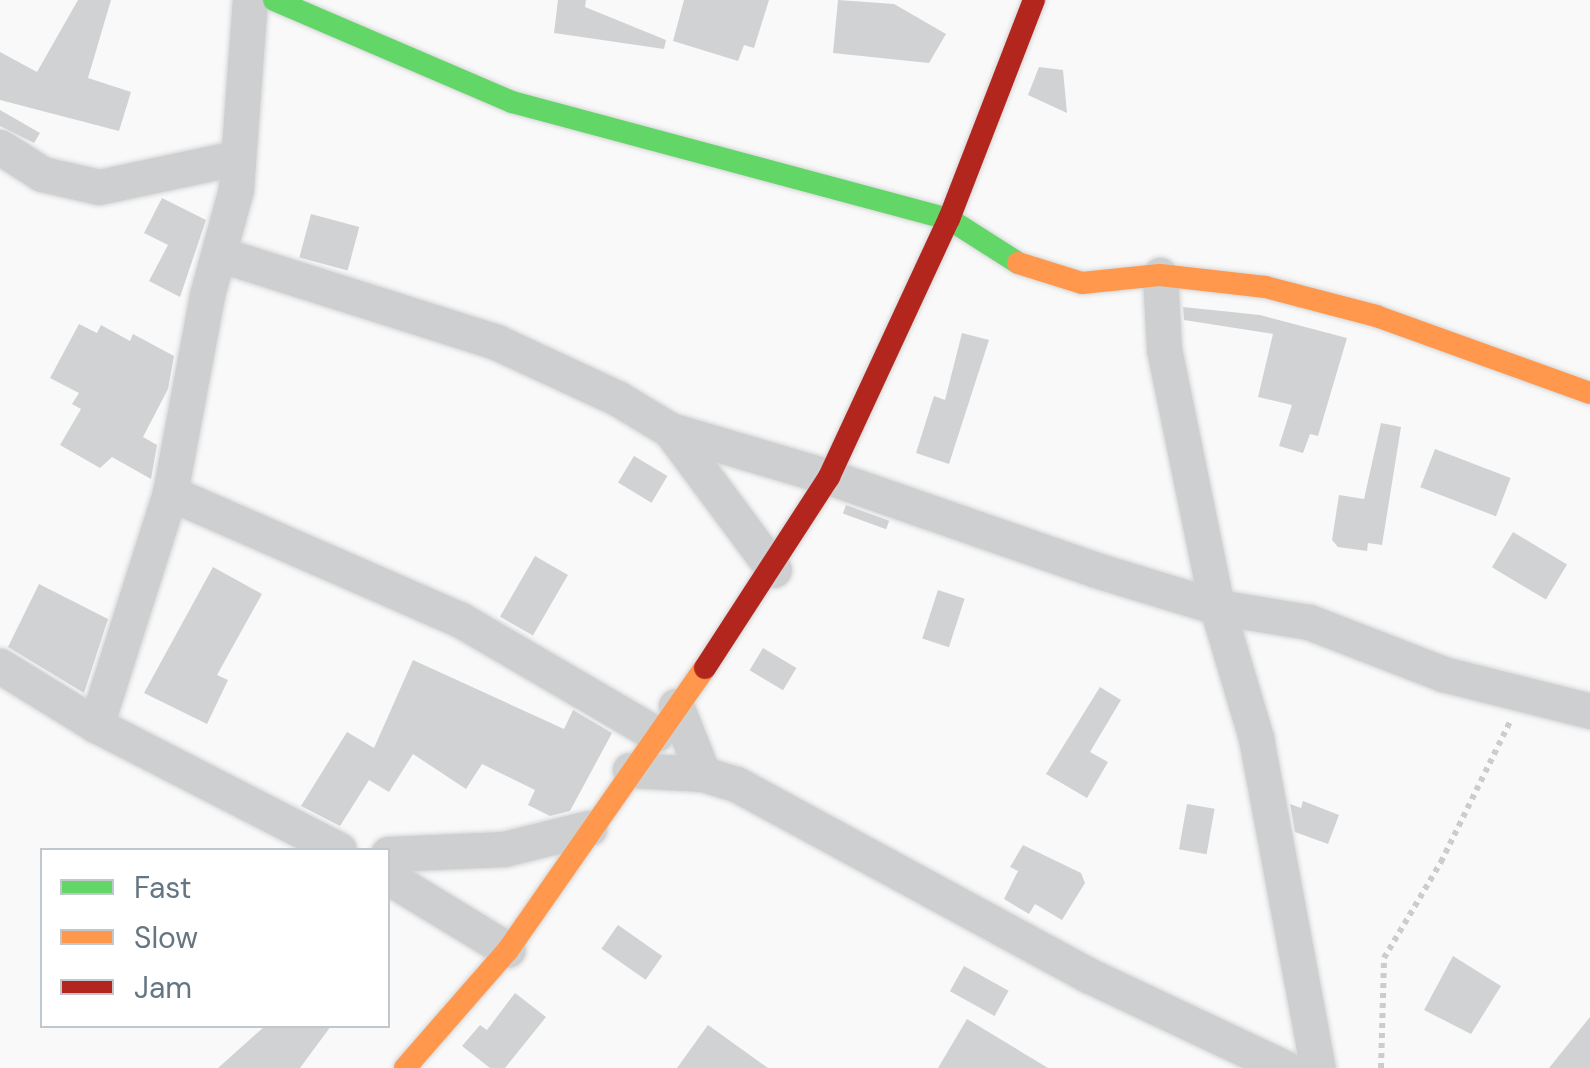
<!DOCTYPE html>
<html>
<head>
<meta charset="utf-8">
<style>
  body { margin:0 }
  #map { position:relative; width:1590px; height:1068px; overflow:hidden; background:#f9f9f9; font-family:"DM Sans",sans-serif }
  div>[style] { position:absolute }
  .building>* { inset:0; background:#d0d2d3; transform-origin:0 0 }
  .path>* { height:6px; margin-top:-3px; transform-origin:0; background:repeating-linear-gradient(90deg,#cbcccd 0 5px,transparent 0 10px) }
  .roads { filter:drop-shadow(0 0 2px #d5d6d7) drop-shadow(0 0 2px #d5d6d7) }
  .street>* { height:35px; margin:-17.5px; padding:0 17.5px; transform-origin:17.5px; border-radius:17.5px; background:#cecfd0 }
  .fast>* { height:22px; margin:-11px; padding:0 11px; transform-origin:11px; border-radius:11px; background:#63d668 }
  .slow>* { height:22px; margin:-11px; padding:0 11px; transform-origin:11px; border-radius:11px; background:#ff974d }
  .jam>* { height:22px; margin:-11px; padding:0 11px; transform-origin:11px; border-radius:11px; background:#b3261e }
  span { translate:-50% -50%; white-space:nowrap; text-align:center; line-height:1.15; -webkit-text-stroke:10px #fff; paint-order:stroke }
  .legend { position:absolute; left:40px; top:848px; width:350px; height:180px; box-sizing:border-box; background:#fff; border:2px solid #c1c8cd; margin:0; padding:12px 18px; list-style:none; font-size:30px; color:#657683 }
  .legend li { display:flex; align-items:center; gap:20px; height:50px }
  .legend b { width:50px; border:2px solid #c1c8cd }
</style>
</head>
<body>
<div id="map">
  <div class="building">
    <i style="clip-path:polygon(78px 0,111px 0,88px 78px,131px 92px,119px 131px,0 100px,0 52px,37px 72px)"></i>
    <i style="clip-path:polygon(558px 0,586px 0,585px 7px,666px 40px,664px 49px,554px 33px)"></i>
    <i style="clip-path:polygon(684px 0,769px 0,754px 48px,744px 45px,738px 61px,673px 41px)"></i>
    <i style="clip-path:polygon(838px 0,894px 4px,946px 34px,929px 63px,833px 53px)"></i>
    <i style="clip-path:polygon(1039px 67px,1063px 70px,1067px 113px,1028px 95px)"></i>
    <i style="clip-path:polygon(0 110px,40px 133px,34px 143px,0 126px)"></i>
    <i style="clip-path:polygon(162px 198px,206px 220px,180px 297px,149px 281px,168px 245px,144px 233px)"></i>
    <i style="left:311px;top:214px;width:50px;height:45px;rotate:15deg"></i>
    <i style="clip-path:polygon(1183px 307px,1260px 315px,1347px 338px,1318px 436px,1310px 434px,1303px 453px,1279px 446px,1292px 405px,1258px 397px,1273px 334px,1184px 320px)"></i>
    <i style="clip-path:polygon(79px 324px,97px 333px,101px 325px,130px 341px,133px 334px,174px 356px,168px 389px,143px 437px,157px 445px,151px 479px,112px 457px,100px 468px,60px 445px,81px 409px,72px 404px,79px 393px,50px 378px)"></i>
    <i style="clip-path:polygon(962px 333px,989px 340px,949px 464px,916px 453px,934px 396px,945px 400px)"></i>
    <i style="clip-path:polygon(1381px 423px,1401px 427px,1382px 545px,1368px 543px,1367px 551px,1338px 547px,1332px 540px,1339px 495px,1364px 499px)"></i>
    <i style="left:1435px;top:449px;width:81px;height:41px;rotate:21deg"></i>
    <i style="left:634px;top:456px;width:39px;height:31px;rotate:31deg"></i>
    <i style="left:846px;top:505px;width:46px;height:9px;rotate:20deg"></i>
    <i style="left:1513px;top:532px;width:63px;height:41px;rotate:31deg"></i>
    <i style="left:535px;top:556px;width:38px;height:70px;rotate:30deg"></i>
    <i style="clip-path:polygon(213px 567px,262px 594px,217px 675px,228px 680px,207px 724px,144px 693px)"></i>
    <i style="clip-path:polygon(39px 584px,108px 619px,84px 693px,8px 647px)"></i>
    <i style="left:938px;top:590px;width:28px;height:51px;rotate:18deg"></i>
    <i style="left:763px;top:648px;width:39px;height:26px;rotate:31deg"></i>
    <i style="clip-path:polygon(413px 660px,564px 729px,573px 710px,612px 733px,570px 811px,550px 816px,528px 805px,535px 790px,482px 764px,466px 789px,413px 754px,389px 792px,369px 780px,340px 826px,301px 806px,347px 732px,374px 748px)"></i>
    <i style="clip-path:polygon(1100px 687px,1121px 700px,1090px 752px,1108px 762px,1087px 798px,1046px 774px)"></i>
    <i style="clip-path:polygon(1303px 801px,1339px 815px,1328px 844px,1295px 832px,1290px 804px,1301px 808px)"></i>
    <i style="left:1187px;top:804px;width:28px;height:46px;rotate:10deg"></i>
    <i style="clip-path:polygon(1023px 845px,1081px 873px,1085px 883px,1062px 920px,1035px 904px,1029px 914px,1004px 899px,1018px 871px,1010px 867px)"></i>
    <i style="left:618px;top:925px;width:54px;height:29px;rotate:35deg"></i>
    <i style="clip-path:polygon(1453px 956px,1501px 986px,1471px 1034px,1424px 1010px)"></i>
    <i style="left:964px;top:966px;width:51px;height:29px;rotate:29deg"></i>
    <i style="clip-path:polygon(515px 993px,546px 1017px,505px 1068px,490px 1068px,462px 1046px,480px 1025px,487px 1030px)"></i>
    <i style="clip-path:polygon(1590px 1017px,1590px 1068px,1549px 1068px)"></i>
    <i style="clip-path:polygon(967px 1019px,1048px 1068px,938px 1068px)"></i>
    <i style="clip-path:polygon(708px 1025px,768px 1068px,677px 1068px)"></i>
    <i style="clip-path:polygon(265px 1026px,331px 1026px,300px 1068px,218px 1068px)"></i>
  </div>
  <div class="path">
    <i style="left:1381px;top:1068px;width:110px;rotate:-88.4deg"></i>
    <i style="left:1384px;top:958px;width:112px;rotate:-59.3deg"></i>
    <i style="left:1441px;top:862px;width:156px;rotate:-63.8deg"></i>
  </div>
  <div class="roads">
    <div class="street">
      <i style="left:0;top:147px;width:50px;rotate:32.7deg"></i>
      <i style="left:42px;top:174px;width:58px;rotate:12.8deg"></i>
      <i style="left:99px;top:187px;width:140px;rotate:-12deg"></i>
      <i style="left:219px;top:254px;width:291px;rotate:17.6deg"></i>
      <i style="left:496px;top:342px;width:133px;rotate:24.8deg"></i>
      <i style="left:617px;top:398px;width:62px;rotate:31.1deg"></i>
      <i style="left:670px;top:430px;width:174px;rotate:53.4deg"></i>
      <i style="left:1160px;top:275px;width:74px;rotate:86.9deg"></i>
      <i style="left:1164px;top:349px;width:263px;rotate:78.4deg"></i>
      <i style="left:1217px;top:607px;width:137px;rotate:73.4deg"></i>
      <i style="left:1256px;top:738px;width:336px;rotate:79.4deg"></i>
      <i style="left:670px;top:430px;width:166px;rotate:16.5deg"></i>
      <i style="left:829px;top:477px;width:283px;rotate:19.2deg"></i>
      <i style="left:1096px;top:570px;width:127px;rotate:17deg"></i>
      <i style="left:1217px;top:607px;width:93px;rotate:9.3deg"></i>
      <i style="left:1309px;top:622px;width:144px;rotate:21.2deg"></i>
      <i style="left:1443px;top:674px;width:152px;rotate:14.1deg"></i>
      <i style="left:170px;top:493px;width:315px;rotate:23.6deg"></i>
      <i style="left:459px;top:619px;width:228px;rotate:30.3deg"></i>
      <i style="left:0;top:666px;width:113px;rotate:31.6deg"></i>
      <i style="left:96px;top:725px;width:273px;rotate:27.2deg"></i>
      <i style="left:676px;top:706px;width:73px;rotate:68.3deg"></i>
      <i style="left:96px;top:725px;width:244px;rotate:-72.3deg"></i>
      <i style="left:170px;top:493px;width:201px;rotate:-79.4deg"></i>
      <i style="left:207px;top:295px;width:110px;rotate:-74.7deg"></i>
      <i style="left:236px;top:189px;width:190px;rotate:-85.8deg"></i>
      <i style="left:630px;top:770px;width:73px;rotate:3.1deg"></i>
      <i style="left:703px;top:774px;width:34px;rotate:17deg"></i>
      <i style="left:736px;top:784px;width:400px;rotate:28.5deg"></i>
      <i style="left:1088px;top:975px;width:218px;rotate:25.3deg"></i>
      <i style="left:388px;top:854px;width:116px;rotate:-2.5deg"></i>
      <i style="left:504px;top:849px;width:88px;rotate:-13.9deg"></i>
      <i style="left:388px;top:877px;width:140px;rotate:31.3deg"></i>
    </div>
    <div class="fast">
      <i style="left:274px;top:0;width:259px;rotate:23.2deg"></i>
      <i style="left:512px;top:102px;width:452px;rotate:15deg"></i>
      <i style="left:949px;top:219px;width:82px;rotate:32.5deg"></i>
    </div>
    <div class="slow">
      <i style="left:1018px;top:263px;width:67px;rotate:17.4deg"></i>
      <i style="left:1082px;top:283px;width:78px;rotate:-5.9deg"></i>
      <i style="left:1160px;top:275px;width:106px;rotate:6.5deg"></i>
      <i style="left:1265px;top:287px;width:115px;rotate:14.6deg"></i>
      <i style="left:1376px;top:316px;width:227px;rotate:19.8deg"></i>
      <i style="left:405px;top:1068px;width:157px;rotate:-48.9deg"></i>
      <i style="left:508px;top:950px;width:344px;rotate:-55.1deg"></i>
    </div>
    <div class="jam">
      <i style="left:705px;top:668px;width:228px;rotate:-57deg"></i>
      <i style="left:829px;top:477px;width:285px;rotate:-65.1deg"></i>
      <i style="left:949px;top:219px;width:235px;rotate:-68.8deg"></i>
    </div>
  </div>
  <ul class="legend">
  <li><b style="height:12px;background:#63d668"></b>Fast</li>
  <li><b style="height:12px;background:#ff974d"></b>Slow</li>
  <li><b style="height:12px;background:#b3261e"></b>Jam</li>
  </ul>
</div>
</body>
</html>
